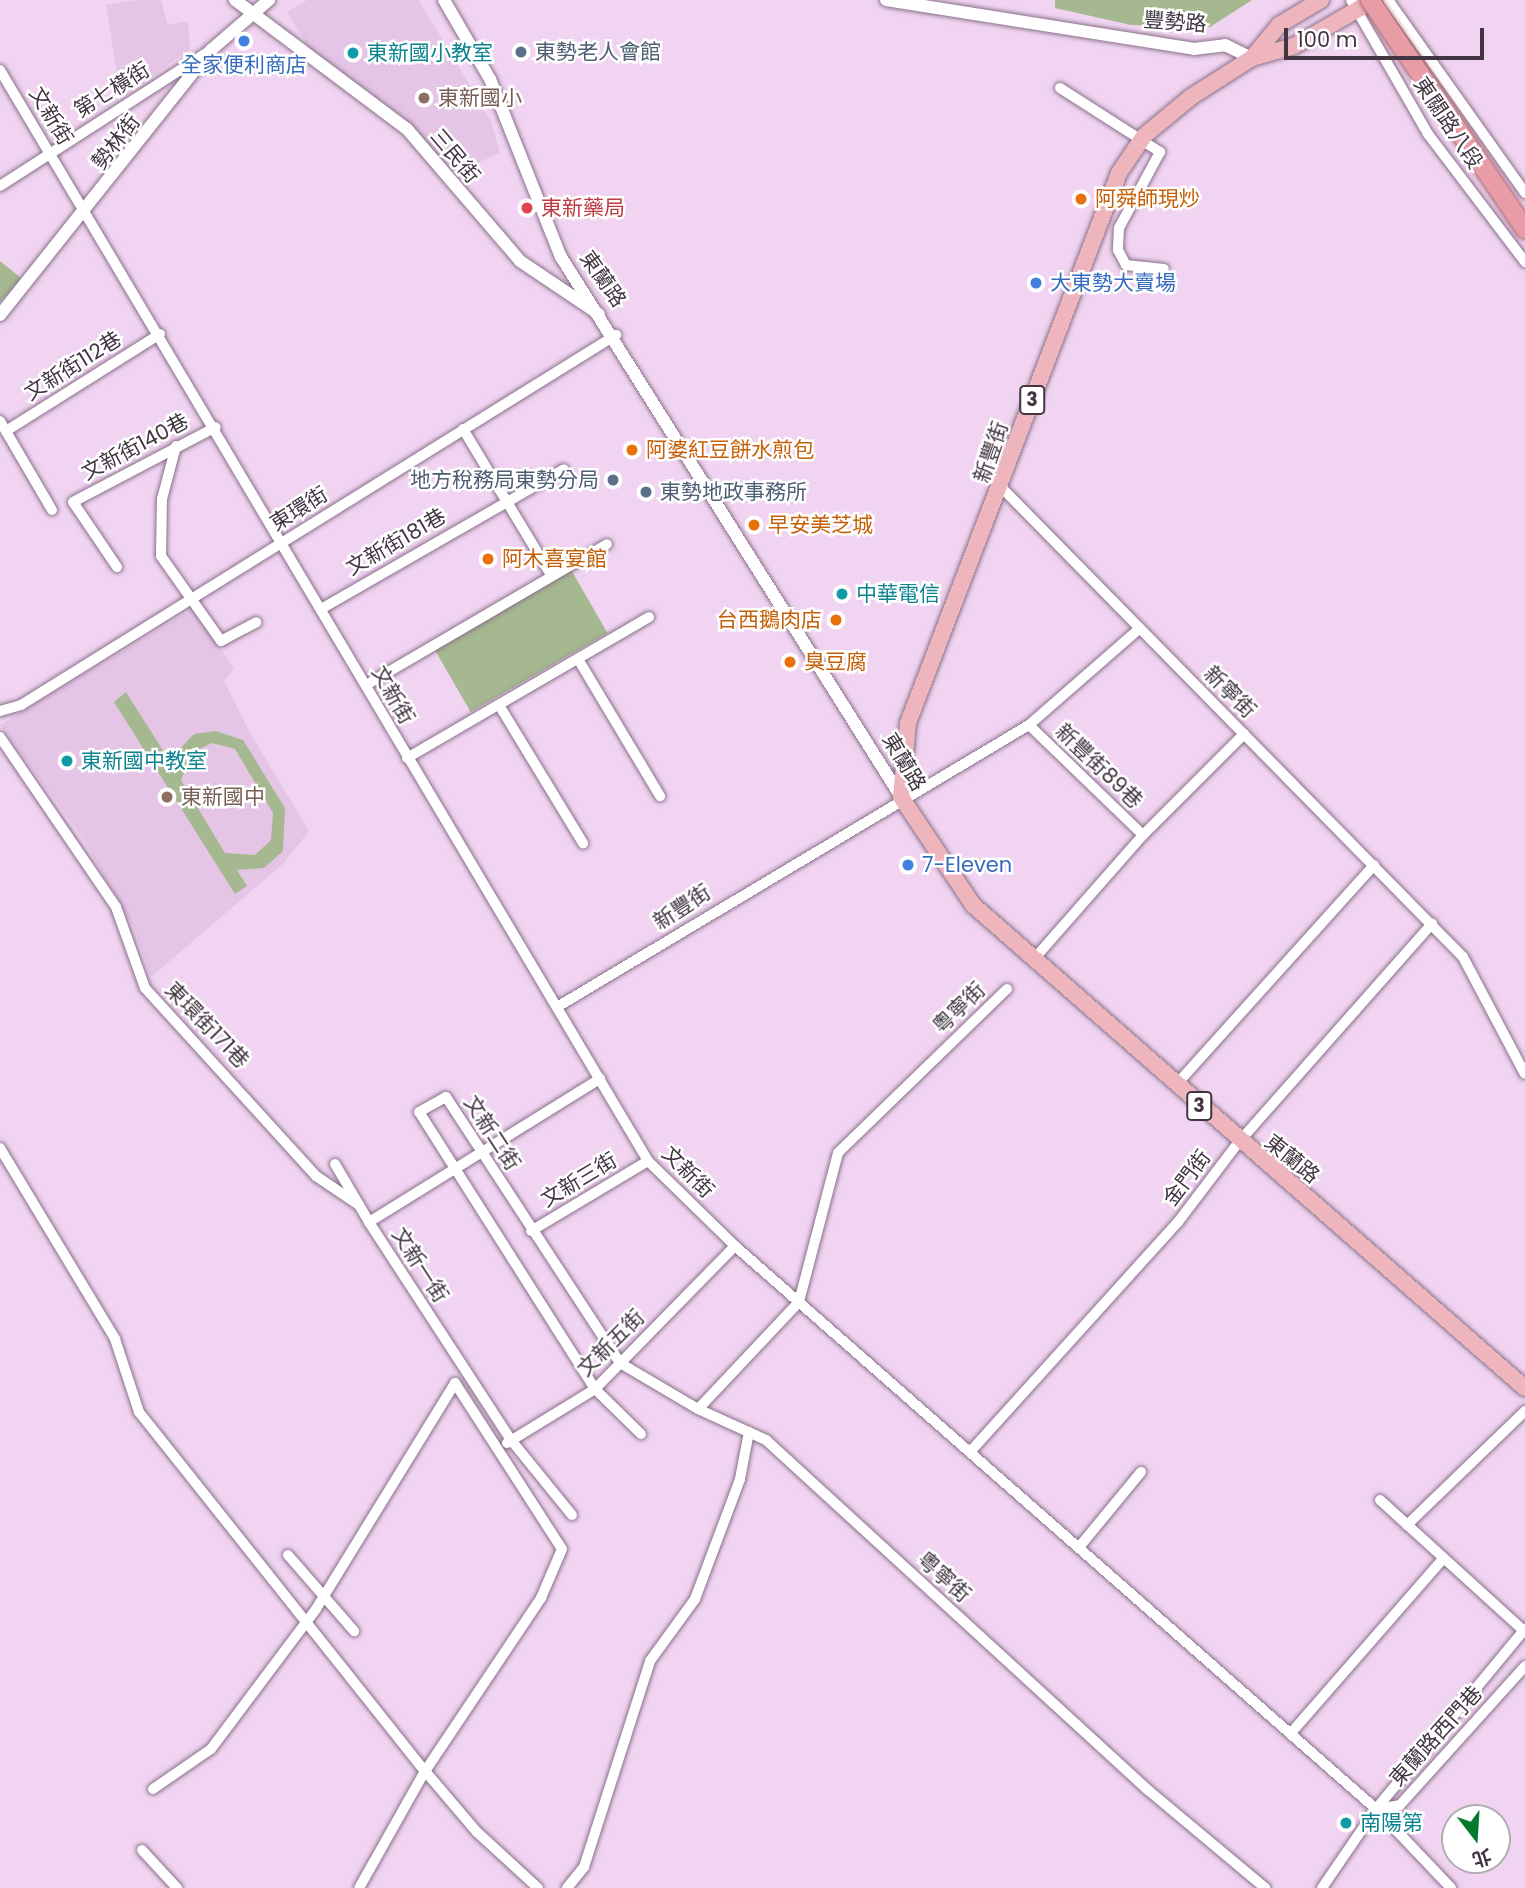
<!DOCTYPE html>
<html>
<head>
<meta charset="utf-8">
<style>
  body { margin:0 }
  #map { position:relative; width:1525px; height:1888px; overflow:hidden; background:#f0d4f1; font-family:Poppins,"Noto Sans TC",sans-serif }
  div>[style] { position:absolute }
  .built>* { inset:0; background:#e5c5e6 }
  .green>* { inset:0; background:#a5b88f; transform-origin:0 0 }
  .roads { filter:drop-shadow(0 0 2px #89718a) drop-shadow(0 0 2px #89718a) }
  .minor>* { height:10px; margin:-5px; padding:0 5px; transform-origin:5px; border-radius:5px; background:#fff }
  .tertiary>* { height:12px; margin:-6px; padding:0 6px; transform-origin:6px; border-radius:6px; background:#fff }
  .primary>* { height:16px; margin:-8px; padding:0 8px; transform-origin:8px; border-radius:8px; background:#eeb5bc }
  .bridges { filter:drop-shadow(0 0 2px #a96874) drop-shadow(0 0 2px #a96874) }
  .trunk-bridge>* { height:18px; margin:-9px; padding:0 9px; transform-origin:9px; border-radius:9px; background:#e89ca6 }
  .dots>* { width:19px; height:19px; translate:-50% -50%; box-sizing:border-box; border:4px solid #fff; border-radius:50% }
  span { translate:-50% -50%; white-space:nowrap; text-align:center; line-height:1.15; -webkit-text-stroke:5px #fff; paint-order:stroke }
  .shield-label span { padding:2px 5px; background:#fff; border:2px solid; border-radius:5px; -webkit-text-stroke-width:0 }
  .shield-label { font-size:19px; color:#403541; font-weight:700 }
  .street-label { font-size:21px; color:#403541 }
  .service-label { font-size:21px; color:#4e5e75 }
  .left { translate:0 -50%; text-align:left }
  .right { translate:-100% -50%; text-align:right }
  .culture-label { font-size:21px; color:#0d838f }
  .shop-label { font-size:21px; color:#366cbe }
  .education-label { font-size:21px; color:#785e54 }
  .food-label { font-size:21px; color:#c56008 }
  .health-label { font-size:21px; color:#be3a42 }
  .north { position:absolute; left:1441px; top:1804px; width:70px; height:70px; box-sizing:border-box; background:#fff; border:2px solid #b3aeb3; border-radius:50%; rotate:163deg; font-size:19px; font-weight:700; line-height:28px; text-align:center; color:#403541 }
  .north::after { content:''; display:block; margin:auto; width:24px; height:32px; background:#07792e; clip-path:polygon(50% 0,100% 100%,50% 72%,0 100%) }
  .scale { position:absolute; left:1284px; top:28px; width:200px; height:32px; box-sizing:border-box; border:4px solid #403541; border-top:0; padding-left:9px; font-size:21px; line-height:24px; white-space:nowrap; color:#403541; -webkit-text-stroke:5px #fff; paint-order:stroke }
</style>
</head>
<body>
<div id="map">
  <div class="built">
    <i style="clip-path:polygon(136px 0,161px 0,168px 25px,188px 21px,190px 50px,143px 82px,119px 86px,106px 5px)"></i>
    <i style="clip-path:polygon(307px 0,419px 0,491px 121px,500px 153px,455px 173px,397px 115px,345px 82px,308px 47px,287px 12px)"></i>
    <i style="clip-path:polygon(194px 608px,234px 669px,224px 681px,249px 731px,309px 831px,284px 863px,151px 977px,134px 929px,82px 837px,0 725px)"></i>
  </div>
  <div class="green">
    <i style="clip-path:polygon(1055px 0,1252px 0,1210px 27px,1131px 25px,1055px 8px)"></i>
    <i style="clip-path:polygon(0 261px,21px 278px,0 302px)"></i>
    <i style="left:570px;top:568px;width:75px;height:158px;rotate:60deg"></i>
    <i style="clip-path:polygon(evenodd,126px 692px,169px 760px,194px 734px,216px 731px,243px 740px,285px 808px,283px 851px,264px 868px,237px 870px,247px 886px,235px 894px,114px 702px,126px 692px,212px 743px,235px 749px,273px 813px,271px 840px,255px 855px,225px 853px,181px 780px,193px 752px,212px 743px)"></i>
  </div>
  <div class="roads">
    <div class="minor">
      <i style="left:1351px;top:0;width:155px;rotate:60.1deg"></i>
      <i style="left:1428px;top:134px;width:161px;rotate:52.8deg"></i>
      <i style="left:1388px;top:0;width:237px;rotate:54.6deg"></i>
      <i style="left:0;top:70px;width:1269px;rotate:59.29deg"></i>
      <i style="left:648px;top:1161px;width:122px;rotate:44.3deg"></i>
      <i style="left:735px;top:1246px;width:853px;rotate:41.29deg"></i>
      <i style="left:1376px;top:1809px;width:109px;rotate:46.5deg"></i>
      <i style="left:1060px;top:88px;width:119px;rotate:32.6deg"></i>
      <i style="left:1160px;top:152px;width:86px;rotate:118.3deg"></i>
      <i style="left:1119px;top:228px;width:22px;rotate:93deg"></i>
      <i style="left:1118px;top:250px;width:17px;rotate:62deg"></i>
      <i style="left:1126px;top:265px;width:38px;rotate:6deg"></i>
      <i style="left:0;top:186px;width:245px;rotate:-32.8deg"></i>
      <i style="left:0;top:421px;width:103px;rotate:59.7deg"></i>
      <i style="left:463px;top:429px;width:168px;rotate:58.9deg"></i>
      <i style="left:6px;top:431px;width:182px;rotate:-32.2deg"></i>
      <i style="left:176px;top:446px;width:55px;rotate:104.8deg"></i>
      <i style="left:162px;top:499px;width:57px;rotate:91deg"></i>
      <i style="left:161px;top:556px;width:104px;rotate:54.8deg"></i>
      <i style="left:221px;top:641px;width:40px;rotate:-28deg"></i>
      <i style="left:1001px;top:487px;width:659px;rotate:45.49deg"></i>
      <i style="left:1463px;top:957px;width:132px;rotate:62.1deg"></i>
      <i style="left:117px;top:567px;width:78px;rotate:-124.1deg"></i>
      <i style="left:73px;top:502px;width:161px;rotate:-27.7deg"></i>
      <i style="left:321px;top:609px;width:280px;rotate:-29.9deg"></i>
      <i style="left:578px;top:659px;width:160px;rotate:59.1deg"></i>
      <i style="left:366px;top:685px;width:279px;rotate:-30.3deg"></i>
      <i style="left:499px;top:705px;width:162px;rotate:58.7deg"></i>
      <i style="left:0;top:711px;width:22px;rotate:-16deg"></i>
      <i style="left:21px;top:705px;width:701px;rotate:-31.88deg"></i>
      <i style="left:1029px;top:725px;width:158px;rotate:44deg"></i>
      <i style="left:0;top:737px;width:206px;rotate:55.7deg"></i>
      <i style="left:116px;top:907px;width:86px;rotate:70.3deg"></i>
      <i style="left:145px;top:988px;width:254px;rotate:47.7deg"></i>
      <i style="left:316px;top:1176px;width:52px;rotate:34deg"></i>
      <i style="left:407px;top:758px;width:280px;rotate:-30.2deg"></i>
      <i style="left:1034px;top:959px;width:165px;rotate:-48.7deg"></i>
      <i style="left:1143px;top:835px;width:143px;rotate:-45deg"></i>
      <i style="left:1007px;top:989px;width:235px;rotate:135.9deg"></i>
      <i style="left:838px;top:1153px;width:154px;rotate:104.7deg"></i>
      <i style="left:799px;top:1302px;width:147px;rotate:133.3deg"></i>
      <i style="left:698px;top:1409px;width:75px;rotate:24.5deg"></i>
      <i style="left:766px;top:1440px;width:518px;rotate:42.5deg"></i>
      <i style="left:1148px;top:1790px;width:153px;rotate:39.9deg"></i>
      <i style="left:557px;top:1007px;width:550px;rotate:-30.86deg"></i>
      <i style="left:1029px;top:725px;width:147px;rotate:-41.1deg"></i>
      <i style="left:1176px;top:1085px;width:296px;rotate:-48deg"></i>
      <i style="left:0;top:1148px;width:223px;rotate:58.9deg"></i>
      <i style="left:115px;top:1339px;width:77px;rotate:71.8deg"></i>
      <i style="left:139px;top:1412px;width:459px;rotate:51.5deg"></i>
      <i style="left:425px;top:1771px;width:80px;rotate:49.6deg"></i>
      <i style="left:477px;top:1832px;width:83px;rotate:42.6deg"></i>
      <i style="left:335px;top:1164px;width:67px;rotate:59.6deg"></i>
      <i style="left:531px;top:1231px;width:136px;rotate:-30.9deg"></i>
      <i style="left:641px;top:1434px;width:64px;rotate:-135.6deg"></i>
      <i style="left:595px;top:1389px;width:328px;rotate:-122.4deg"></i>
      <i style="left:419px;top:1112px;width:31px;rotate:-29deg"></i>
      <i style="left:446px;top:1097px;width:318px;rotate:56.8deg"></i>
      <i style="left:620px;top:1363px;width:91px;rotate:30.5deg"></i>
      <i style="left:507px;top:1443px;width:103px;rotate:-31.5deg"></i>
      <i style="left:595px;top:1389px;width:200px;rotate:-45.6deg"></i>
      <i style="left:970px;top:1452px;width:310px;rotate:-47.9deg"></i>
      <i style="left:1178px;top:1222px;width:99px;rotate:-52.8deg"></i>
      <i style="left:1238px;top:1143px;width:293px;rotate:-48.5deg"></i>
      <i style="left:1380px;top:1500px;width:196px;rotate:42.3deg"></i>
      <i style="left:572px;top:1515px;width:97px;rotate:-129.1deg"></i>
      <i style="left:511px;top:1440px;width:260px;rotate:-123.1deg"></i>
      <i style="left:369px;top:1222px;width:272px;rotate:-31.8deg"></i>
      <i style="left:1407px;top:1525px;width:164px;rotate:-44deg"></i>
      <i style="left:1080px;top:1546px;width:96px;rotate:-50.5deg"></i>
      <i style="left:288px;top:1555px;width:101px;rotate:49deg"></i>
      <i style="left:1291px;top:1733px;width:228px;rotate:-48.9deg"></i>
      <i style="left:153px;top:1789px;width:70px;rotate:-34.6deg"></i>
      <i style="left:211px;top:1749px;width:175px;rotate:-53.1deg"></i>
      <i style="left:316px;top:1609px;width:265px;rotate:-58.4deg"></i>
      <i style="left:455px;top:1383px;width:197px;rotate:57.2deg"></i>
      <i style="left:562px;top:1549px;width:53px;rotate:113.2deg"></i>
      <i style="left:541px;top:1598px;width:208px;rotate:123.8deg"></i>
      <i style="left:425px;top:1771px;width:134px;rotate:119.4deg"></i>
      <i style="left:1376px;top:1809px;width:24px;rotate:-9deg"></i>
      <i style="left:1400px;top:1805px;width:187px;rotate:-48deg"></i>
      <i style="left:142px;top:1850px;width:52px;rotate:47.4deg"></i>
      <i style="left:567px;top:1888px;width:27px;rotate:-51deg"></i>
      <i style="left:584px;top:1867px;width:216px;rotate:-72.2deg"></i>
      <i style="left:650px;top:1661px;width:77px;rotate:-54deg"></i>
      <i style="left:695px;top:1599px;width:128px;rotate:-69.4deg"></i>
      <i style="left:740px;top:1479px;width:48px;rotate:-79.2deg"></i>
      <i style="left:1322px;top:1888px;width:96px;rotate:-55.6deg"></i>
      <i style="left:1376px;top:1809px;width:234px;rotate:-50.4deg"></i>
    </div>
    <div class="tertiary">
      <i style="left:235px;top:0;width:215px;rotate:36.9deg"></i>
      <i style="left:407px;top:129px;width:174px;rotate:49.4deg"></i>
      <i style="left:520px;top:261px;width:95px;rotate:33.9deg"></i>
      <i style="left:444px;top:0;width:91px;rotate:59.8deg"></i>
      <i style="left:490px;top:79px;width:192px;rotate:68.3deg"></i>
      <i style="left:561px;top:257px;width:638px;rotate:57.8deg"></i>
      <i style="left:886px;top:0;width:312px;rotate:9deg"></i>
      <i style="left:1194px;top:49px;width:31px;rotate:-7deg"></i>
      <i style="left:1225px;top:45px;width:30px;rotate:26deg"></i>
      <i style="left:0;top:315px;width:339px;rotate:-51.5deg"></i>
      <i style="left:211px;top:50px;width:77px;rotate:-40.8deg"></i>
    </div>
    <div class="primary">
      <i style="left:1374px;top:0;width:92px;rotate:150.1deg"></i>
      <i style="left:1294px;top:46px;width:44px;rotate:164.1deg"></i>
      <i style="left:1252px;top:58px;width:72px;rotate:147.4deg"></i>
      <i style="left:1191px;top:97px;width:61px;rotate:140.3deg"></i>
      <i style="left:1144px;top:136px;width:45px;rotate:124deg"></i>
      <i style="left:1119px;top:173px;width:589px;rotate:110.99deg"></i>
      <i style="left:908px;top:723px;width:74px;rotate:95.4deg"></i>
      <i style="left:901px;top:797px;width:130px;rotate:56.3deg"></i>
      <i style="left:973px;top:905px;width:733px;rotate:41.19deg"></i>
      <i style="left:1252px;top:58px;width:43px;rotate:-50.7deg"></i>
      <i style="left:1279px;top:25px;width:49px;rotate:-30.8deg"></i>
    </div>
  </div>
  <div class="bridges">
    <div class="trunk-bridge">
      <i style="left:1370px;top:0;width:277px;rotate:55.9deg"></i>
    </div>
  </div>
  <div class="dots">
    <i style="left:244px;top:41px;background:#3f7fe0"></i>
    <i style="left:521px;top:52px;background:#5c6f8a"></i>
    <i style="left:353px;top:53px;background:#0f9aa8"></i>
    <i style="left:424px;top:98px;background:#8d6e63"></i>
    <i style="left:1081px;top:199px;background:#e8710a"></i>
    <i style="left:527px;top:208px;background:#e0444e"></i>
    <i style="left:1036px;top:283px;background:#3f7fe0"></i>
    <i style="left:632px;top:450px;background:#e8710a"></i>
    <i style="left:613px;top:480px;background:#5c6f8a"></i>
    <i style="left:646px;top:492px;background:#5c6f8a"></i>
    <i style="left:754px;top:525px;background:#e8710a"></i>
    <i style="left:488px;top:559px;background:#e8710a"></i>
    <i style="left:842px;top:594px;background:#0f9aa8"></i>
    <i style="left:836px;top:620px;background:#e8710a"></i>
    <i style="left:790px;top:662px;background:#e8710a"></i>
    <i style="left:67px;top:761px;background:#0f9aa8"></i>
    <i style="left:167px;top:797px;background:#8d6e63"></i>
    <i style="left:908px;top:865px;background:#3f7fe0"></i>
    <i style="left:1346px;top:1823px;background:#0f9aa8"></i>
  </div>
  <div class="shield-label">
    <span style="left:1032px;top:400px">3</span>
    <span style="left:1199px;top:1106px">3</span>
  </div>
  <div class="street-label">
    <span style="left:1175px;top:22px;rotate:4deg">豐勢路</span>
    <span style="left:112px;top:90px;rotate:-32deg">第七橫街</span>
    <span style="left:51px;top:116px;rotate:59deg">文新街</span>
    <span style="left:1448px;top:123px;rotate:56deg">東關路八段</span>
    <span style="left:116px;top:142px;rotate:-52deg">勢林街</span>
    <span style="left:455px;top:156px;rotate:50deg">三民街</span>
    <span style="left:603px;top:279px;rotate:55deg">東蘭路</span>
    <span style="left:73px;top:366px;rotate:-32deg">文新街112巷</span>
    <span style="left:135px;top:447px;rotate:-28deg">文新街140巷</span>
    <span style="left:991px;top:452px;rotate:-71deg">新豐街</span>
    <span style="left:299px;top:509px;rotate:-32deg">東環街</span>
    <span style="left:396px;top:542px;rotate:-30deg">文新街181巷</span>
    <span style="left:1230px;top:692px;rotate:45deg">新寧街</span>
    <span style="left:393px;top:695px;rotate:60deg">文新街</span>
    <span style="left:904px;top:762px;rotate:59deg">東蘭路</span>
    <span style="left:1099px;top:766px;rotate:44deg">新豐街89巷</span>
    <span style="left:682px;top:907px;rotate:-33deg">新豐街</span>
    <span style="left:959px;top:1008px;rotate:-44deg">粵寧街</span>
    <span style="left:207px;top:1025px;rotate:46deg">東環街171巷</span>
    <span style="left:492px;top:1133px;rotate:57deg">文新二街</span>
    <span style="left:1292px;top:1159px;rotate:39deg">東蘭路</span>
    <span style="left:688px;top:1172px;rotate:45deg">文新街</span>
    <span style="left:1187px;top:1178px;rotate:-53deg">金門街</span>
    <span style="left:579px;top:1180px;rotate:-31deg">文新三街</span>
    <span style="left:420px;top:1265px;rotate:57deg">文新一街</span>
    <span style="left:611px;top:1343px;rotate:-45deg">文新五街</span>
    <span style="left:944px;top:1577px;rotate:42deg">粵寧街</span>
    <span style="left:1436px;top:1736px;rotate:-48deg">東蘭路西門巷</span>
  </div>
  <div class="service-label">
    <span class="left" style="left:535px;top:52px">東勢老人會館</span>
    <span class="right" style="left:599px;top:480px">地方稅務局東勢分局</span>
    <span class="left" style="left:660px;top:492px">東勢地政事務所</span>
  </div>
  <div class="culture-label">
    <span class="left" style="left:367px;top:53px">東新國小教室</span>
    <span class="left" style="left:856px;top:594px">中華電信</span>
    <span class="left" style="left:81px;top:761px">東新國中教室</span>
    <span class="left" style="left:1360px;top:1823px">南陽第</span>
  </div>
  <div class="shop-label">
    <span style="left:244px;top:65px">全家便利商店</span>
    <span class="left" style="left:1050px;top:283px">大東勢大賣場</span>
    <span class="left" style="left:922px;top:865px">7-Eleven</span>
  </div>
  <div class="education-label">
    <span class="left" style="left:438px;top:98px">東新國小</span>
    <span class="left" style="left:181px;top:797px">東新國中</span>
  </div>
  <div class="food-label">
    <span class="left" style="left:1095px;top:199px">阿舜師現炒</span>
    <span class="left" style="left:646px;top:450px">阿婆紅豆餅水煎包</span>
    <span class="left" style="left:768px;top:525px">早安美芝城</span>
    <span class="left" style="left:502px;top:559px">阿木喜宴館</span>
    <span class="right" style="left:822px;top:620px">台西鵝肉店</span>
    <span class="left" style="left:804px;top:662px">臭豆腐</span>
  </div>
  <div class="health-label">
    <span class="left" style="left:541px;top:208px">東新藥局</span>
  </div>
  <div class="north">北</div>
  <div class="scale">100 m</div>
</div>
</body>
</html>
